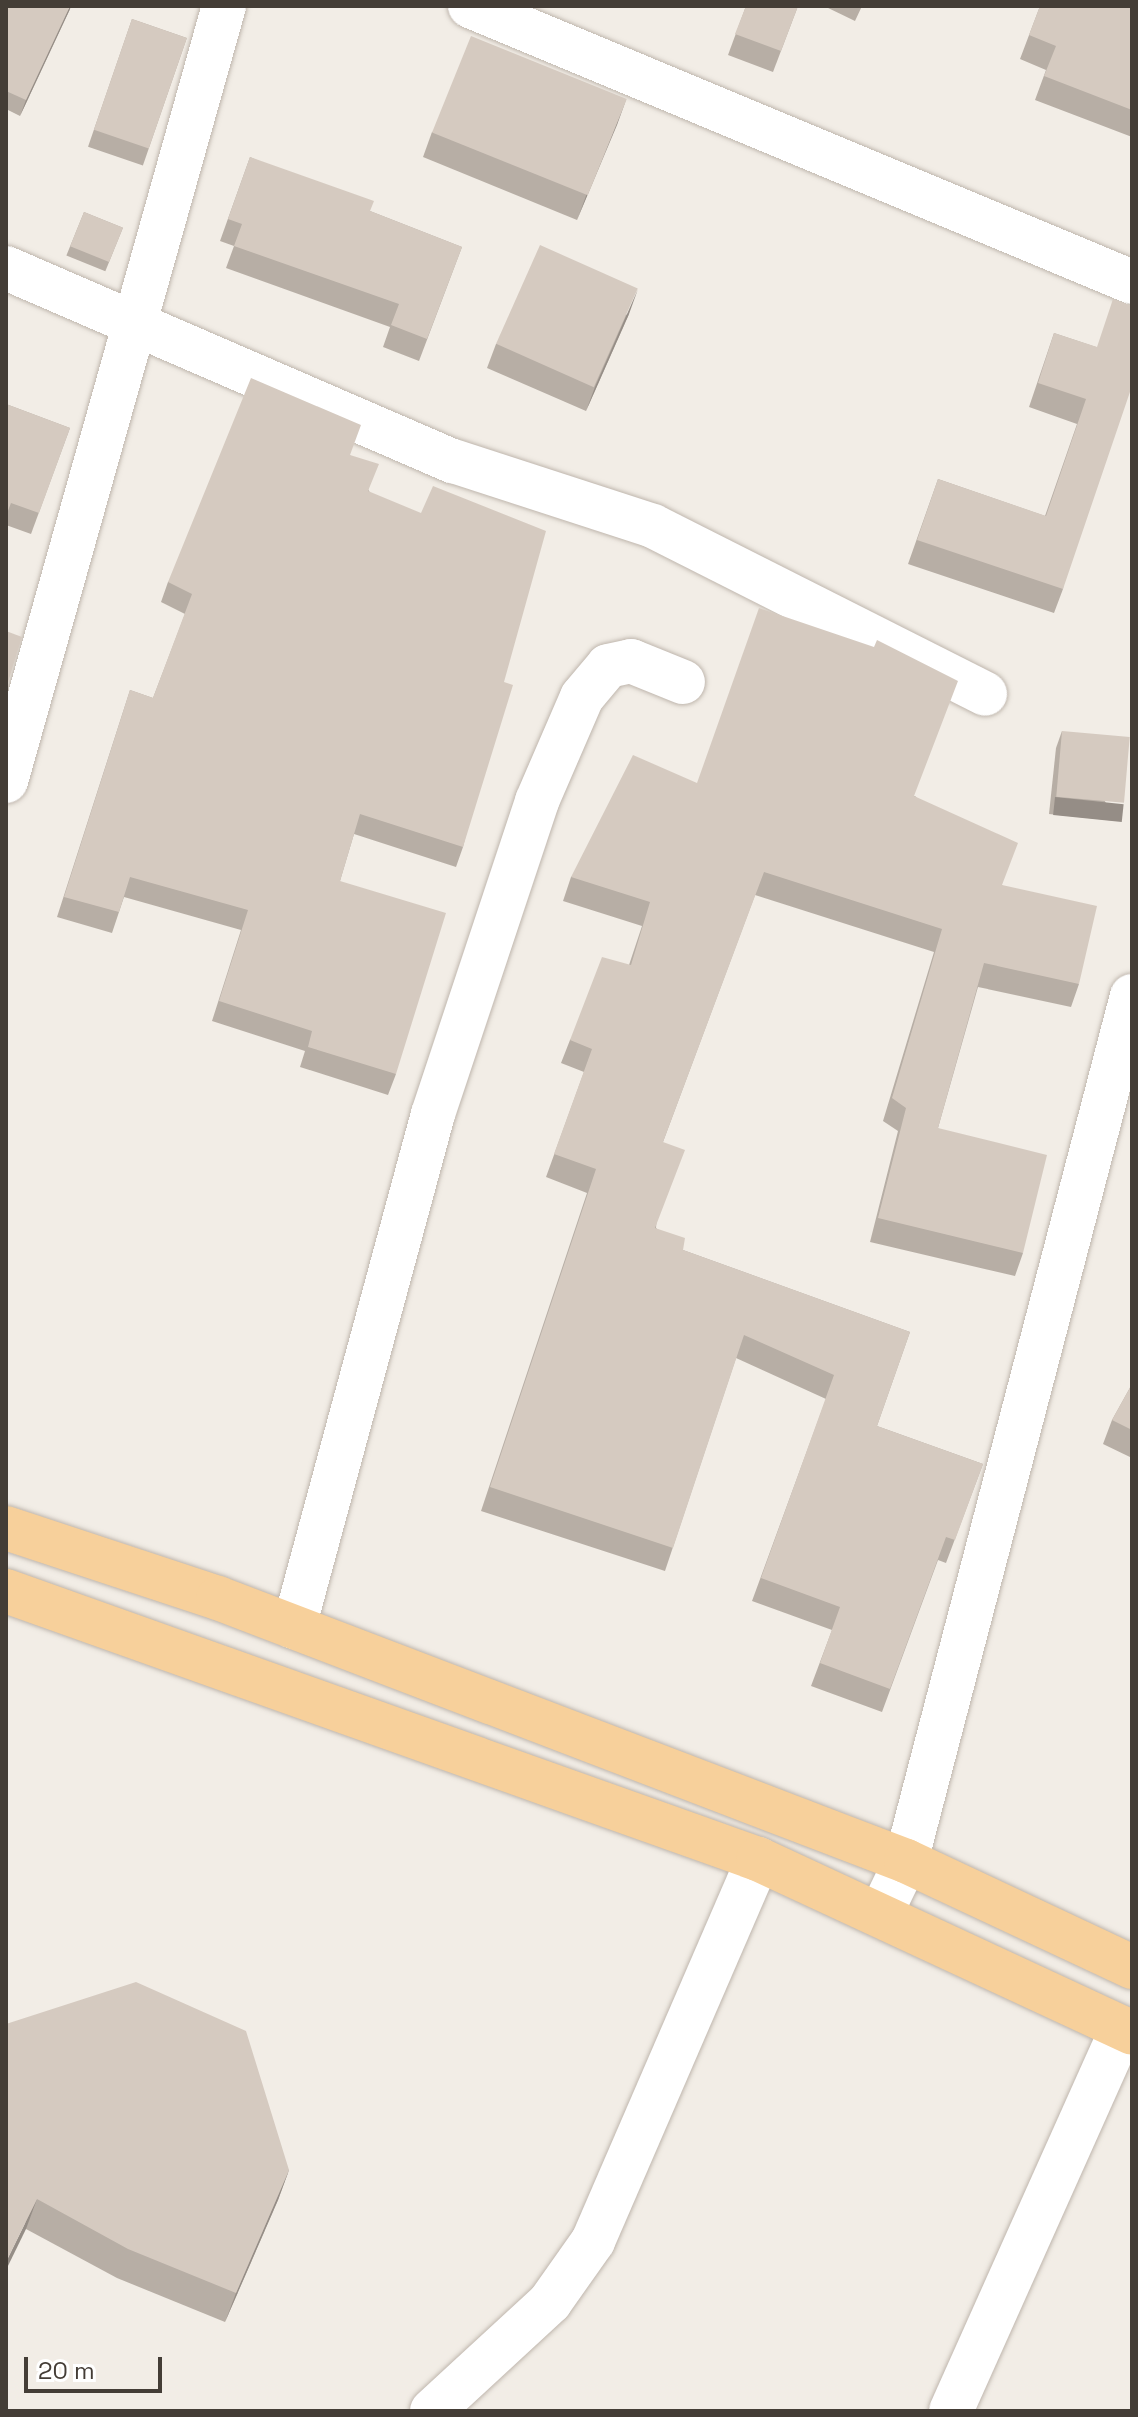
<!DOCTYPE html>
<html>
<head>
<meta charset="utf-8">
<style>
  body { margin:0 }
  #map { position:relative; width:1138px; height:2417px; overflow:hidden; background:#f2ede6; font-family:"Space Grotesk",sans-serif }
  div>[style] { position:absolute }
  .roads { filter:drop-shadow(0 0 2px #bfb6ad) drop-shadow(0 0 2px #bfb6ad) }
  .minor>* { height:44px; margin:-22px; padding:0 22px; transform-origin:22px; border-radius:22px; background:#fff }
  .major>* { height:44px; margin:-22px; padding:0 22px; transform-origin:22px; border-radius:22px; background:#f7d09b }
  .wall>* { inset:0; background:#b7aea5; transform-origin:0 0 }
  .shaded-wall>* { inset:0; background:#958d86; transform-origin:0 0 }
  .building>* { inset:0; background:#d5cac0; transform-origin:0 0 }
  span { translate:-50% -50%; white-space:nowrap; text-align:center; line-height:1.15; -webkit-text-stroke:6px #fff; paint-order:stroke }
  .frame { position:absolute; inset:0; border:8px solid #443d36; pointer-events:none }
  .scale { position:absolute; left:24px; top:2357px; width:138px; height:36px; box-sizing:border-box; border:4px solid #443d36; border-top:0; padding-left:10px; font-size:24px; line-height:28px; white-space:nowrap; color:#443d36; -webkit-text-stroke:6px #fff; paint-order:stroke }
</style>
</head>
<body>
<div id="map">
  <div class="roads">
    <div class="minor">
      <i style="left:470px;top:6px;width:717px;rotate:22.63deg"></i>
      <i style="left:6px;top:268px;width:487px;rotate:23.4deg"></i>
      <i style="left:453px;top:461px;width:210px;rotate:18deg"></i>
      <i style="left:653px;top:526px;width:372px;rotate:26.8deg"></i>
      <i style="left:6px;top:781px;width:805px;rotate:-74.29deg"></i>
      <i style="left:294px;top:1627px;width:531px;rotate:-74.84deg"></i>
      <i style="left:433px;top:1114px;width:330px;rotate:-71.6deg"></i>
      <i style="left:537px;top:801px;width:113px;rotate:-66.6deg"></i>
      <i style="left:582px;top:697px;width:40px;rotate:-50deg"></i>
      <i style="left:608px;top:666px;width:24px;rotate:-12deg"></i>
      <i style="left:631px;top:661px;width:56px;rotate:22deg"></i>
      <i style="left:881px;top:1913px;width:58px;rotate:-64.3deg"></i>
      <i style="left:906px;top:1861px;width:894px;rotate:-75.36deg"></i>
      <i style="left:432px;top:2411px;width:161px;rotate:-42.7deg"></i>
      <i style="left:550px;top:2302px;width:75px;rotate:-54.8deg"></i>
      <i style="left:593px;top:2241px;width:416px;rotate:-66.6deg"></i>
      <i style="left:951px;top:2411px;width:419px;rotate:-65.9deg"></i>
    </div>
    <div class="major">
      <i style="left:6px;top:1528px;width:223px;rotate:18.3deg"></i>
      <i style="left:218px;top:1598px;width:737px;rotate:20.92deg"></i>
      <i style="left:906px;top:1861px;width:250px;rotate:25.1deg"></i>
      <i style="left:6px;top:1591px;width:798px;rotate:19.62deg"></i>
      <i style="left:758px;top:1859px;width:412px;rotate:24.9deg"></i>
    </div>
  </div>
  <div class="wall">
    <i style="clip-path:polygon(6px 6px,70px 9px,20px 116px,6px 109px)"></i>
    <i style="clip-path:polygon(746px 6px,798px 6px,773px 72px,728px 55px)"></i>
    <i style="clip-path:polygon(824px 6px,862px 6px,855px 21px)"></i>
    <i style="clip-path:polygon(1040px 6px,1132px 6px,1132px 137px,1035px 100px,1046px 70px,1020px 59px)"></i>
    <i style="left:132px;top:19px;width:58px;height:135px;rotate:19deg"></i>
    <i style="clip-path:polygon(626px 100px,577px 220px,423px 157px,432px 132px)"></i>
    <i style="clip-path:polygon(250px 157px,370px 211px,462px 247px,419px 361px,383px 347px,390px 327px,226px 268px,234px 246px,220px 241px)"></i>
    <i style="left:84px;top:212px;width:42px;height:47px;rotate:22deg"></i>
    <i style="clip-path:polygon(629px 314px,586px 411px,487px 368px,496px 344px)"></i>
    <i style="clip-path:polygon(1054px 333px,1096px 347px,1063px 589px,1054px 613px,908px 564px,938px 479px,1045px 516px,1077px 424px,1029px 407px)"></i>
    <i style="clip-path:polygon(6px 404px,70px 428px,31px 534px,6px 525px)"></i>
    <i style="clip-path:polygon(350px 455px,369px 491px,504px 682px,463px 847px,456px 867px,354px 834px,340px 881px,396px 1074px,388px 1095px,300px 1067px,305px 1051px,212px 1021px,241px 930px,124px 897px,112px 933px,57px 917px,130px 690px,153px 698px,185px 614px,161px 602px,168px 582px)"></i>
    <i style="clip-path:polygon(1062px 731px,1117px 821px,1049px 814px,1056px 748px)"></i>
    <i style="clip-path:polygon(697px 783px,915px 796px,1002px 885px,1079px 984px,1071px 1007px,978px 987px,938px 1128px,1023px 1253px,1015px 1276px,870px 1242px,898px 1131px,883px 1121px,934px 952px,755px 895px,663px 1142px,656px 1228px,683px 1250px,910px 1332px,877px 1426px,983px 1464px,946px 1563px,938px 1560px,882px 1712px,811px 1686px,832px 1630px,752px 1601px,826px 1399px,736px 1358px,665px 1571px,481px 1511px,587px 1193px,546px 1177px,584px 1072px,561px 1063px,570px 1040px,629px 965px,642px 926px,563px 901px,571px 877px)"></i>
    <i style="clip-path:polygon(1132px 1384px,1132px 1458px,1103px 1444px,1112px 1420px)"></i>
    <i style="clip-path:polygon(6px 2024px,289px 2170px,278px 2200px,225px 2322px,117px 2278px,26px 2229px)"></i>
  </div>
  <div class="shaded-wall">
    <i style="clip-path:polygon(70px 6px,71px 6px,70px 9px,20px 116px,26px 100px)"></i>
    <i style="clip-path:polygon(626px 100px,617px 125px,577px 220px,586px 196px)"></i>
    <i style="clip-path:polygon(638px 289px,629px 314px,586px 411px,595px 387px)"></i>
    <i style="left:1055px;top:797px;width:69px;height:18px;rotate:6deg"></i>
    <i style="clip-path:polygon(289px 2170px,278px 2200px,225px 2322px,236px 2293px)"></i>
    <i style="clip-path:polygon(37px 2199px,26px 2229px,6px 2270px,6px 2262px)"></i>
  </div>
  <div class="building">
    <i style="clip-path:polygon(6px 6px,70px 6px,26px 100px,6px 91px)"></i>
    <i style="clip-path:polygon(746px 6px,798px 6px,781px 51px,735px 34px)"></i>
    <i style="clip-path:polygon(1040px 6px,1132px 6px,1132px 110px,1044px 76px,1056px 46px,1029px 35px)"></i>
    <i style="left:132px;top:19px;width:58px;height:117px;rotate:19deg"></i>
    <i style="left:471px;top:36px;width:168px;height:104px;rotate:22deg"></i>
    <i style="clip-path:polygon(250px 157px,374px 201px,370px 211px,462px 247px,427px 339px,391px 325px,399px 304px,234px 246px,242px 224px,228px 219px)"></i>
    <i style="left:84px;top:212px;width:42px;height:37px;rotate:22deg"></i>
    <i style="left:540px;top:245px;width:107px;height:108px;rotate:24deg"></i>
    <i style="clip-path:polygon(1113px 299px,1132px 306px,1132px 386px,1063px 589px,917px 540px,938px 479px,1046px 516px,1086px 399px,1038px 383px,1054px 333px,1097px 347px)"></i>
    <i style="clip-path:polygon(251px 378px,361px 425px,350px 455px,379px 464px,368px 491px,421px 513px,433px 486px,546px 531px,504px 682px,513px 685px,463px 847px,360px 814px,340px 881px,446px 913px,396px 1074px,308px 1047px,312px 1031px,219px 1001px,248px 910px,130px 877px,119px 912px,64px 897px,130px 690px,153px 698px,192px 594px,168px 582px)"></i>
    <i style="clip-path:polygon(6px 404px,70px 428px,39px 513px,11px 503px,6px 516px)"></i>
    <i style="clip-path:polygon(759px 608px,874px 647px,877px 640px,958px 681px,914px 796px,1018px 843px,1002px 885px,1097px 906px,1079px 984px,984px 963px,938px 1128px,1047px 1155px,1023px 1253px,878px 1218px,906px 1108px,892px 1098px,942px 929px,764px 872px,663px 1142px,685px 1150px,655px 1228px,685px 1238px,683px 1250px,910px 1332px,877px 1426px,983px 1464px,955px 1540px,946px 1537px,890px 1689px,820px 1663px,840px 1607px,761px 1578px,834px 1375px,744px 1335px,673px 1548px,490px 1487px,596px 1169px,554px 1154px,592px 1049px,570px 1040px,602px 957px,631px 965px,650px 902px,571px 877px,633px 755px,697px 783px)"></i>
    <i style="clip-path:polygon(6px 631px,22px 637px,6px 689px)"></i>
    <i style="left:1062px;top:731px;width:68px;height:66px;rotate:5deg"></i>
    <i style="clip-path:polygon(1132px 1384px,1132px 1430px,1112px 1420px)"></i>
    <i style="clip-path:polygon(136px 1982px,246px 2031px,289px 2170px,236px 2293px,128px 2249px,37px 2199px,6px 2262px,6px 2024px)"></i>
  </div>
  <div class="frame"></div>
  <div class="scale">20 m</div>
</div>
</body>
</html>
